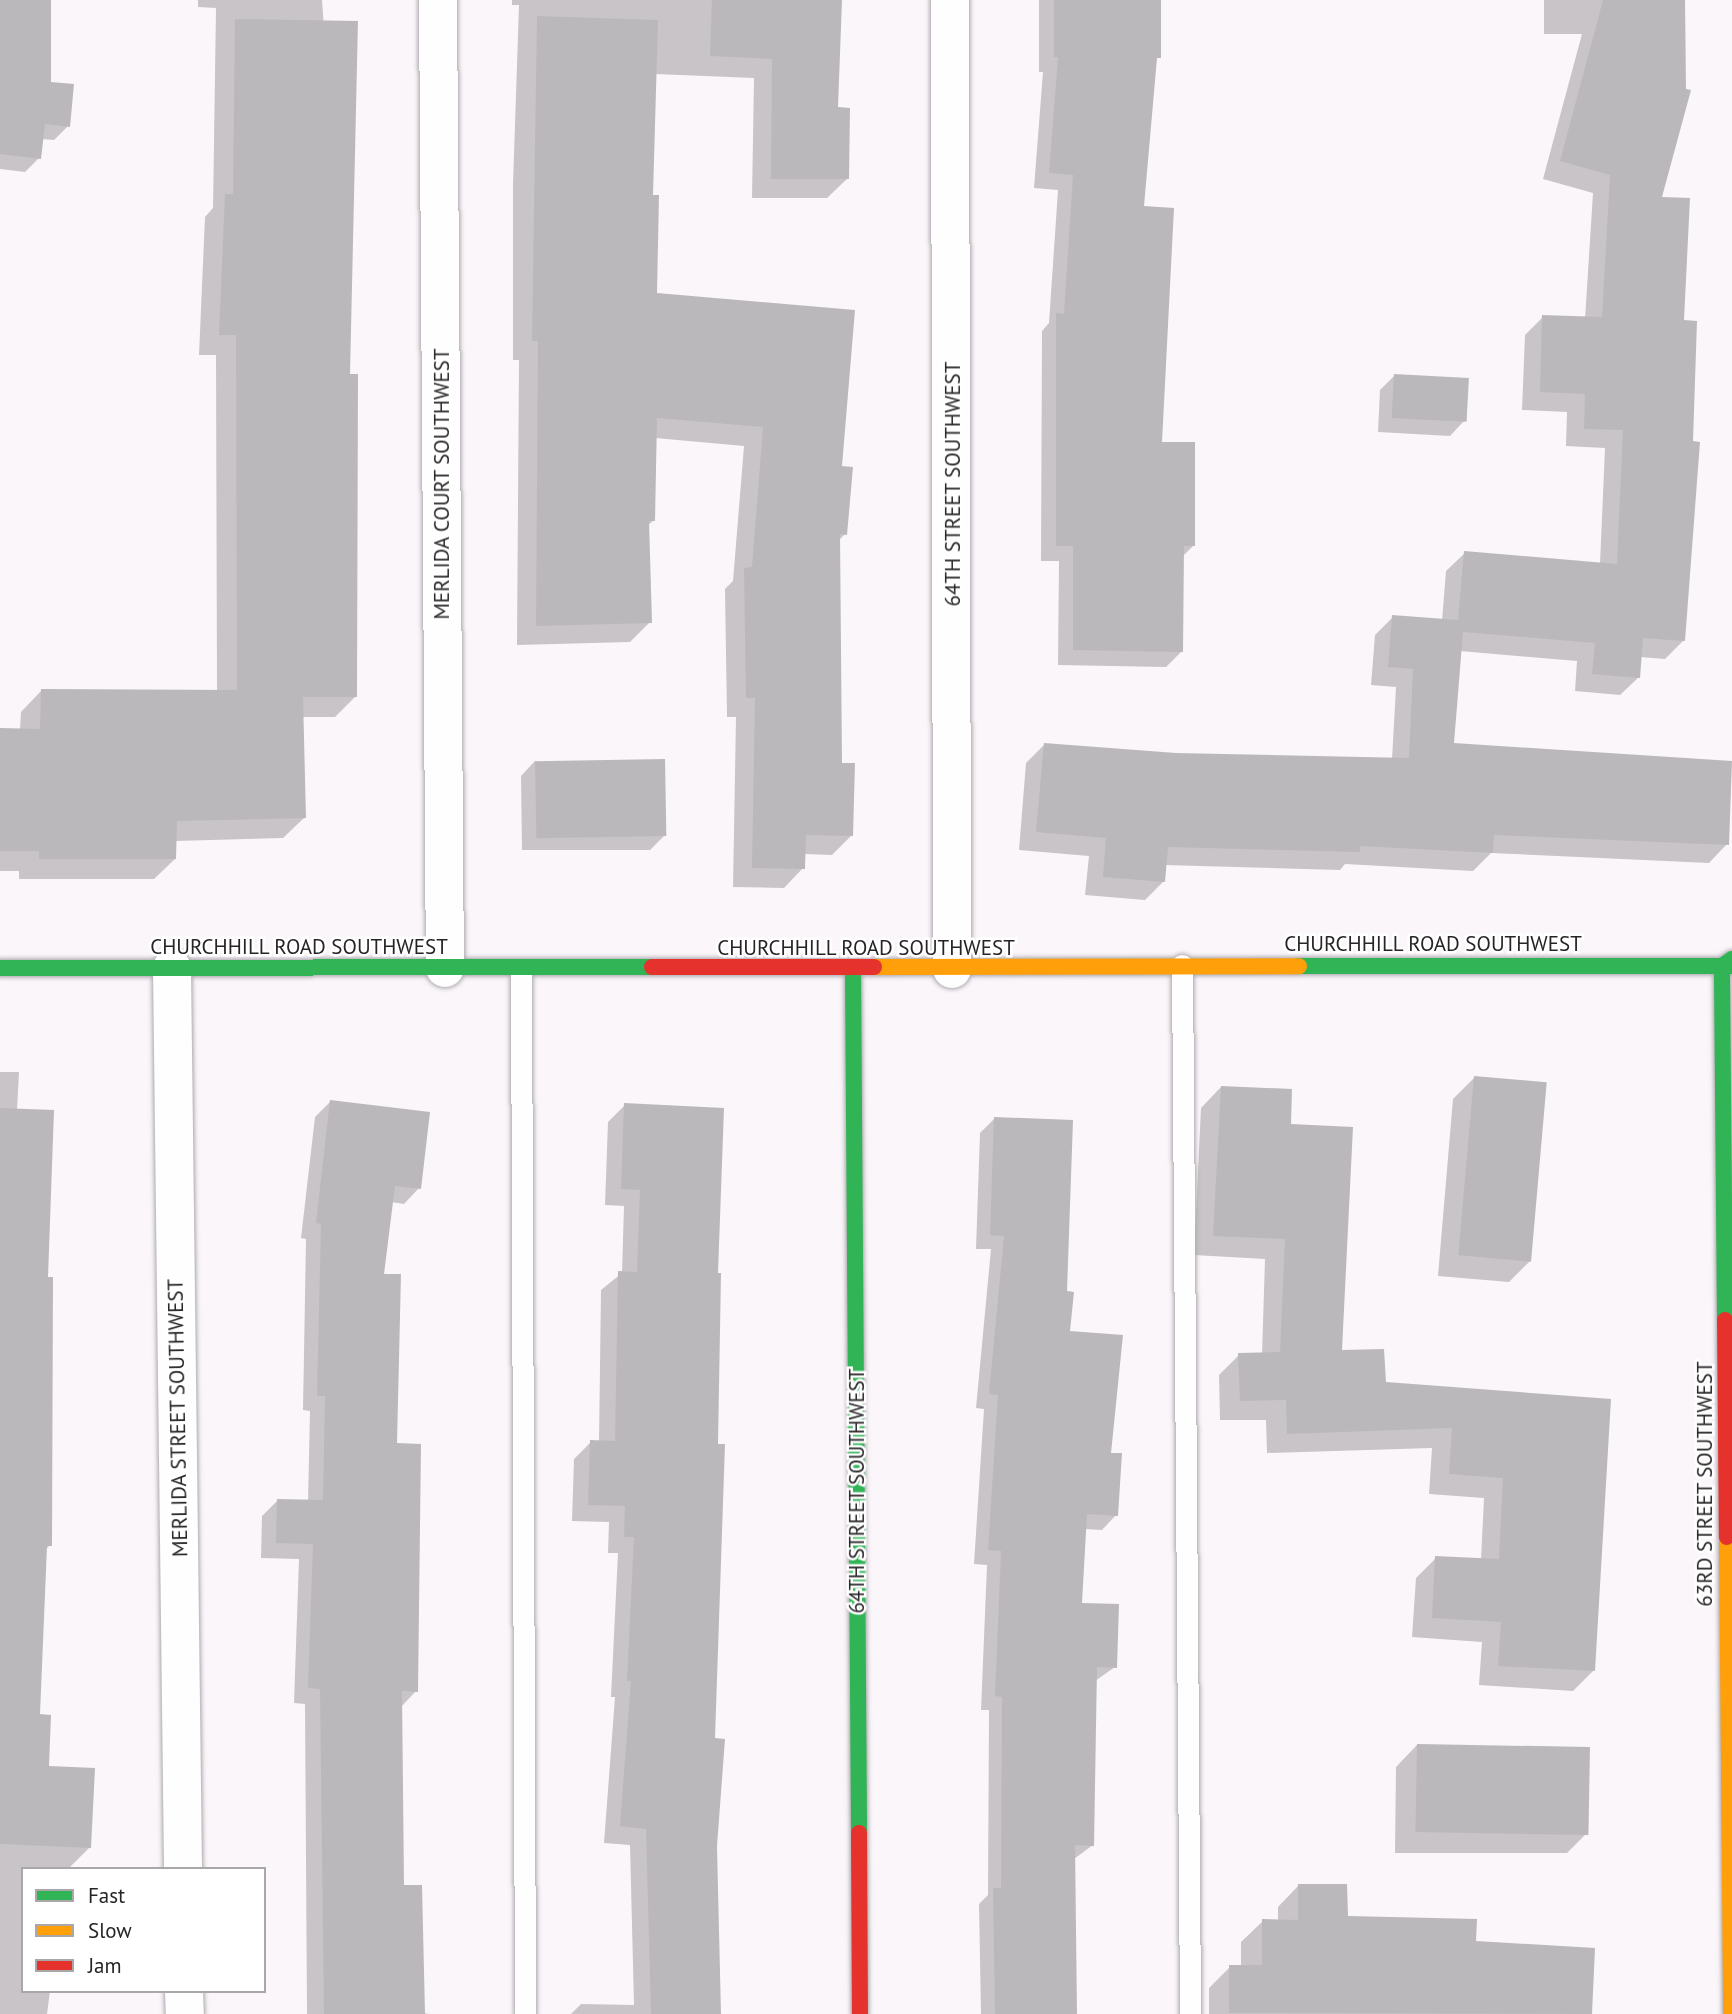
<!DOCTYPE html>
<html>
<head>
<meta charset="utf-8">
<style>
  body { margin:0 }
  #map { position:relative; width:1732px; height:2014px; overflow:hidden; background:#faf6fa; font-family:"PT Sans",sans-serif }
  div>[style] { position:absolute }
  .shadow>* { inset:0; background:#0003 }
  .building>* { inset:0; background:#bbb8bc; transform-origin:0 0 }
  .roads { filter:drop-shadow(0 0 2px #aeaaae) drop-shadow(0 0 2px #aeaaae) }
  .lane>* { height:21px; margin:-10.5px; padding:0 10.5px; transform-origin:10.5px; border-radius:10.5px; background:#fefefe }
  .street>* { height:38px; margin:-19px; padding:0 19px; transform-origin:19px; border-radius:19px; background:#fefefe }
  .fast>* { height:16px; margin:-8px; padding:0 8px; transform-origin:8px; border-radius:8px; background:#30b455 }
  .slow>* { height:16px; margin:-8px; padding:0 8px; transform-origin:8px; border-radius:8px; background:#ff9f0a }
  .jam>* { height:16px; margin:-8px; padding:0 8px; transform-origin:8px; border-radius:8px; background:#e5322d }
  span { translate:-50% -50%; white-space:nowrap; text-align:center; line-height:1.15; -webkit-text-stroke:5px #fff; paint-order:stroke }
  .street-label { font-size:21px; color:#272427 }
  .legend { position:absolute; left:21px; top:1867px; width:245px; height:126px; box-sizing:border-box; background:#fff; border:2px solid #a9a7a9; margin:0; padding:9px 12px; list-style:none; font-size:21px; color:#272427 }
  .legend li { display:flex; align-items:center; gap:14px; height:35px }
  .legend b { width:35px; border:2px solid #a9a7a9 }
</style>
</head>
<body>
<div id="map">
  <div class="shadow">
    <i style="clip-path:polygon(0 0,49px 0,50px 83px,68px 126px,54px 140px,41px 139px,39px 158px,25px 172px,0 169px)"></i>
    <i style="clip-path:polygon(198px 0,322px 0,348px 375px,356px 696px,335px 717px,302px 717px,304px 818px,283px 838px,175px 841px,175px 859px,154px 879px,19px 879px,19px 871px,0 871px,0 730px,20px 730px,21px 712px,41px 691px,217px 692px,216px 355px,199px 355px,205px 217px,213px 208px,216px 8px,198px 7px)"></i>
    <i style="clip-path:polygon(512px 0,840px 0,836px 109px,847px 179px,827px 198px,752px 198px,754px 78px,655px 74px,651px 196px,655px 295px,840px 467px,845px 534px,838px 541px,840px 765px,852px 835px,832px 855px,804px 854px,803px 868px,784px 888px,733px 887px,736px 717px,727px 717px,725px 589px,733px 581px,744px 446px,655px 438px,653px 521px,647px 526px,650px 622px,630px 642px,517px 645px,519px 360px,513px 360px,513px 184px,519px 5px,512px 5px)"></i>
    <i style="clip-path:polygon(1039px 0,1159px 0,1159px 57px,1154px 61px,1142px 208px,1160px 444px,1193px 546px,1182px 557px,1182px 651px,1166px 667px,1058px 665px,1059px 561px,1041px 561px,1042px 331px,1049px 323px,1058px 190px,1034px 188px,1043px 72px,1039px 72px)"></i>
    <i style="clip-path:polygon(1544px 0,1684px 0,1660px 198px,1682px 322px,1683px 641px,1665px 659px,1640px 657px,1639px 677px,1620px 695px,1575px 691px,1577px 661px,1460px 651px,1452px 744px,1727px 844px,1709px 863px,1491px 853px,1473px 871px,1345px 864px,1340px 870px,1164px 865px,1163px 882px,1145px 900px,1085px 895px,1089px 856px,1019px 850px,1026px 763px,1044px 745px,1176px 755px,1392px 759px,1396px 687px,1371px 685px,1375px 635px,1393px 617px,1442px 621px,1446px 571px,1465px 553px,1600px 564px,1605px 448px,1566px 446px,1567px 412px,1522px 410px,1525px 335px,1543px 317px,1585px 319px,1593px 193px,1543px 179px,1582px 34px,1544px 34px)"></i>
    <i style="clip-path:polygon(1394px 376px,1464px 421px,1450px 436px,1378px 432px,1380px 390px)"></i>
    <i style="clip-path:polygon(535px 761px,664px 836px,650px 850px,522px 850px,521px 776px)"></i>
    <i style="clip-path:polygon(0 1072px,19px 1072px,17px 1110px,46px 1279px,50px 1545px,45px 1550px,38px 1716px,47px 1767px,90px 1847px,70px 1867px,23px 1869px,23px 1991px,50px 1991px,47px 2014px,0 2014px)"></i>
    <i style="clip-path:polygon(1474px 1078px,1530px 1261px,1509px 1282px,1438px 1276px,1453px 1099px)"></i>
    <i style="clip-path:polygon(1221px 1087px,1289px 1125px,1340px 1352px,1384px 1384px,1609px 1400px,1593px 1671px,1573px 1691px,1479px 1685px,1482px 1642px,1412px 1637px,1416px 1578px,1436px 1558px,1481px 1560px,1484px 1498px,1429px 1494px,1432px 1448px,1267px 1453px,1266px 1420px,1220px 1420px,1219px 1375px,1239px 1355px,1262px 1355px,1265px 1259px,1194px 1255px,1201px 1108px)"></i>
    <i style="clip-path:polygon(330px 1102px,419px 1188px,404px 1204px,391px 1202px,382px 1275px,416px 1691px,401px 1707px,402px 1887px,423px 2013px,429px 2014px,307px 2014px,305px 1704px,294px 1703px,299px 1559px,261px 1558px,262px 1516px,277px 1501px,308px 1502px,310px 1411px,303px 1410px,306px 1239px,301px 1238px,315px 1117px)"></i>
    <i style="clip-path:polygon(625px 1105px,716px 1275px,713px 1740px,720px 2014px,571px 2014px,581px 2004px,634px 2005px,630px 1845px,604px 1843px,615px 1697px,611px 1697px,618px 1553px,608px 1553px,609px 1522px,572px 1521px,574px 1459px,591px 1442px,599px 1442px,601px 1290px,622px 1273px,624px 1206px,605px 1205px,608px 1122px)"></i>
    <i style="clip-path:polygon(994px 1119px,1066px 1293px,1068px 1332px,1109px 1454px,1116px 1515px,1102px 1530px,1084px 1529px,1080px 1604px,1115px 1667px,1095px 1681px,1093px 1845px,1074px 1859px,1075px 2014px,981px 2014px,979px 1904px,988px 1895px,989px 1710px,981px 1710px,987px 1565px,974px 1564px,984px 1409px,976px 1408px,991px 1249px,976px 1249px,980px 1133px)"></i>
    <i style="clip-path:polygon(1417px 1745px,1588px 1832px,1567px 1853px,1395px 1853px,1396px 1767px)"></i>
    <i style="clip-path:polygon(1299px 1885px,1346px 1918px,1474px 1943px,1593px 1949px,1590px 2014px,1209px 2014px,1209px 1988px,1230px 1967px,1241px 1967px,1241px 1942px,1263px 1921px,1278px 1921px,1278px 1907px)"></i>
  </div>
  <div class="building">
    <i style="clip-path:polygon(0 0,51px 0,51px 82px,74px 84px,70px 127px,45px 124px,41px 159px,0 154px)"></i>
    <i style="clip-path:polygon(712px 0,842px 0,838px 107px,850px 108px,849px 179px,771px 179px,772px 59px,710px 56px)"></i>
    <i style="clip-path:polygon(1054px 0,1161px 0,1161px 58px,1157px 58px,1144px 206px,1174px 208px,1162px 442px,1195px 442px,1195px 546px,1184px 546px,1183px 652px,1073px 650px,1073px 546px,1056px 546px,1056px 313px,1064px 314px,1073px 175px,1049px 173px,1058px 57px,1054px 57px)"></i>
    <i style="clip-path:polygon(1603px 0,1685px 0,1686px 89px,1691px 90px,1662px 197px,1690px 198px,1684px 320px,1697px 321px,1693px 441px,1700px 442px,1685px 641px,1643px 638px,1640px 678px,1592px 674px,1595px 643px,1463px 632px,1454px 743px,1732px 761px,1729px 845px,1494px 835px,1493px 853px,1360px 846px,1360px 852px,1168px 847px,1165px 882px,1103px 877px,1106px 838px,1036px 832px,1044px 743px,1176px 753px,1409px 758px,1413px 669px,1388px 667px,1392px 615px,1458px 620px,1464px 551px,1617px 564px,1623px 430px,1584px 429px,1585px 394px,1540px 392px,1542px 315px,1602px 317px,1610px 175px,1560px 161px)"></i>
    <i style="clip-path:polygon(537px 16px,658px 20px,653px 195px,659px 195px,657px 293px,855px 310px,842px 466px,853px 467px,847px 535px,840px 534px,842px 763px,855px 763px,853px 836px,806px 835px,805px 869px,752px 868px,755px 698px,746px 698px,744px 568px,752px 567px,763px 427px,657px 418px,655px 521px,649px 521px,652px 623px,536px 626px,538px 341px,532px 341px)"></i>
    <i style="clip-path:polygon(235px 19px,358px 21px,350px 374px,358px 374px,357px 697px,303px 697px,306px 818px,177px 821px,176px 859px,39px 859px,39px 851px,0 851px,0 728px,40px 729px,41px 689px,237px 690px,236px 335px,219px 335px,225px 194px,233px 194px)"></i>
    <i style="left:1394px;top:374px;width:75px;height:44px;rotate:3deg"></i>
    <i style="left:665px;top:759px;width:77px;height:130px;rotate:89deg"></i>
    <i style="left:1474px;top:1076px;width:73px;height:180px;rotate:5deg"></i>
    <i style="clip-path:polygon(1221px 1086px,1292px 1089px,1291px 1124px,1353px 1127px,1342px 1350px,1384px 1349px,1386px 1382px,1611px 1399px,1595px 1671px,1498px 1666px,1501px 1622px,1432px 1618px,1435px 1556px,1499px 1559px,1503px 1478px,1449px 1474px,1452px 1428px,1287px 1434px,1286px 1400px,1240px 1401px,1238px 1353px,1280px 1352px,1285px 1239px,1213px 1236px)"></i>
    <i style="clip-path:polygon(330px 1100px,430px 1112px,421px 1189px,395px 1186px,384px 1274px,401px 1274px,397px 1443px,421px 1444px,418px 1692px,402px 1691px,404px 1885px,422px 1885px,425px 2014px,324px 2014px,320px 1689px,308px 1688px,313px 1544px,276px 1543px,277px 1499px,323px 1500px,325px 1396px,317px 1396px,321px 1224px,316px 1223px)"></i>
    <i style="clip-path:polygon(624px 1103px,724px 1108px,718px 1273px,721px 1273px,718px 1444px,725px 1444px,715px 1738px,725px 1739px,717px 1846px,721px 2014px,651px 2014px,646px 1829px,620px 1826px,631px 1681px,627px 1681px,634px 1537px,624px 1537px,625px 1506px,588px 1505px,590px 1440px,615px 1441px,618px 1271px,637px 1272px,640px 1190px,621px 1189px)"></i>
    <i style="clip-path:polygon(0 1108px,54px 1110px,48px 1277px,53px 1277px,52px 1546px,47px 1546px,40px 1714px,51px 1715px,49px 1766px,95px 1768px,91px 1848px,0 1844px)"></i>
    <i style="clip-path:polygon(994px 1117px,1073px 1120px,1067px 1291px,1074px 1292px,1070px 1331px,1123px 1335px,1111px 1453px,1122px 1453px,1118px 1516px,1087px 1514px,1082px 1603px,1119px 1604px,1117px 1668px,1097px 1667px,1094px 1846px,1075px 1845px,1077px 2014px,995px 2014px,993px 1888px,1001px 1888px,1002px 1697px,995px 1696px,1001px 1551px,988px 1550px,998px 1395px,989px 1394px,1004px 1236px,990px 1235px)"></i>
    <i style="left:1417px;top:1744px;width:173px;height:88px;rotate:1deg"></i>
    <i style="clip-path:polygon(1298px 1884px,1347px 1884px,1348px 1916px,1477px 1919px,1476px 1941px,1595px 1948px,1592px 2014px,1229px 2013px,1229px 1965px,1262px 1965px,1262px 1919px,1298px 1920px)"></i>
  </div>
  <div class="roads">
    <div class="lane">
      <i style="left:1182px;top:965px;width:1049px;rotate:89.56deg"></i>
      <i style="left:521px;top:970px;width:1044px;rotate:89.78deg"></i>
    </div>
    <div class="street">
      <i style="left:438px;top:0;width:968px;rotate:89.59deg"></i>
      <i style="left:950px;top:0;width:969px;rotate:89.88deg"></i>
      <i style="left:172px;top:968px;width:901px;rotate:89.3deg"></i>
      <i style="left:184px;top:1991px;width:23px;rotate:88deg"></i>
    </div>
    <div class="fast">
      <i style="left:1299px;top:966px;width:433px"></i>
      <i style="left:0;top:968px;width:652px;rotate:-0.09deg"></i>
      <i style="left:853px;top:969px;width:864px;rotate:89.6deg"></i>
      <i style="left:1725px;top:1320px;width:354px;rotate:-90.5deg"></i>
      <i style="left:1722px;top:966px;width:12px;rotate:-35deg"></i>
    </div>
    <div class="slow">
      <i style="left:874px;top:967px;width:425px;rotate:-0.1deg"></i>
      <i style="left:1727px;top:1537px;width:477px;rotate:89.5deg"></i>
    </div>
    <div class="jam">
      <i style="left:652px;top:967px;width:222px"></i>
      <i style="left:1725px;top:1320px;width:217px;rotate:89.5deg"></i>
      <i style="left:859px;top:1833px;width:181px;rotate:89.7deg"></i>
    </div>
  </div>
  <div class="street-label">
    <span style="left:442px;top:484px;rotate:-90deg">MERLIDA COURT SOUTHWEST</span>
    <span style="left:953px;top:484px;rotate:-90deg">64TH STREET SOUTHWEST</span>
    <span style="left:1433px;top:944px">CHURCHHILL ROAD SOUTHWEST</span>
    <span style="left:299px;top:947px">CHURCHHILL ROAD SOUTHWEST</span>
    <span style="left:866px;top:948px">CHURCHHILL ROAD SOUTHWEST</span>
    <span style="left:178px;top:1418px;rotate:-91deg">MERLIDA STREET SOUTHWEST</span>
    <span style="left:1705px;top:1484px;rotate:-90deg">63RD STREET SOUTHWEST</span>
    <span style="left:857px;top:1491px;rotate:-90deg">64TH STREET SOUTHWEST</span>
  </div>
  <ul class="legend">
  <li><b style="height:9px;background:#30b455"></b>Fast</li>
  <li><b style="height:9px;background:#ff9f0a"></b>Slow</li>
  <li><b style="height:9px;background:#e5322d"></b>Jam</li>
  </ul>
</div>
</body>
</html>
